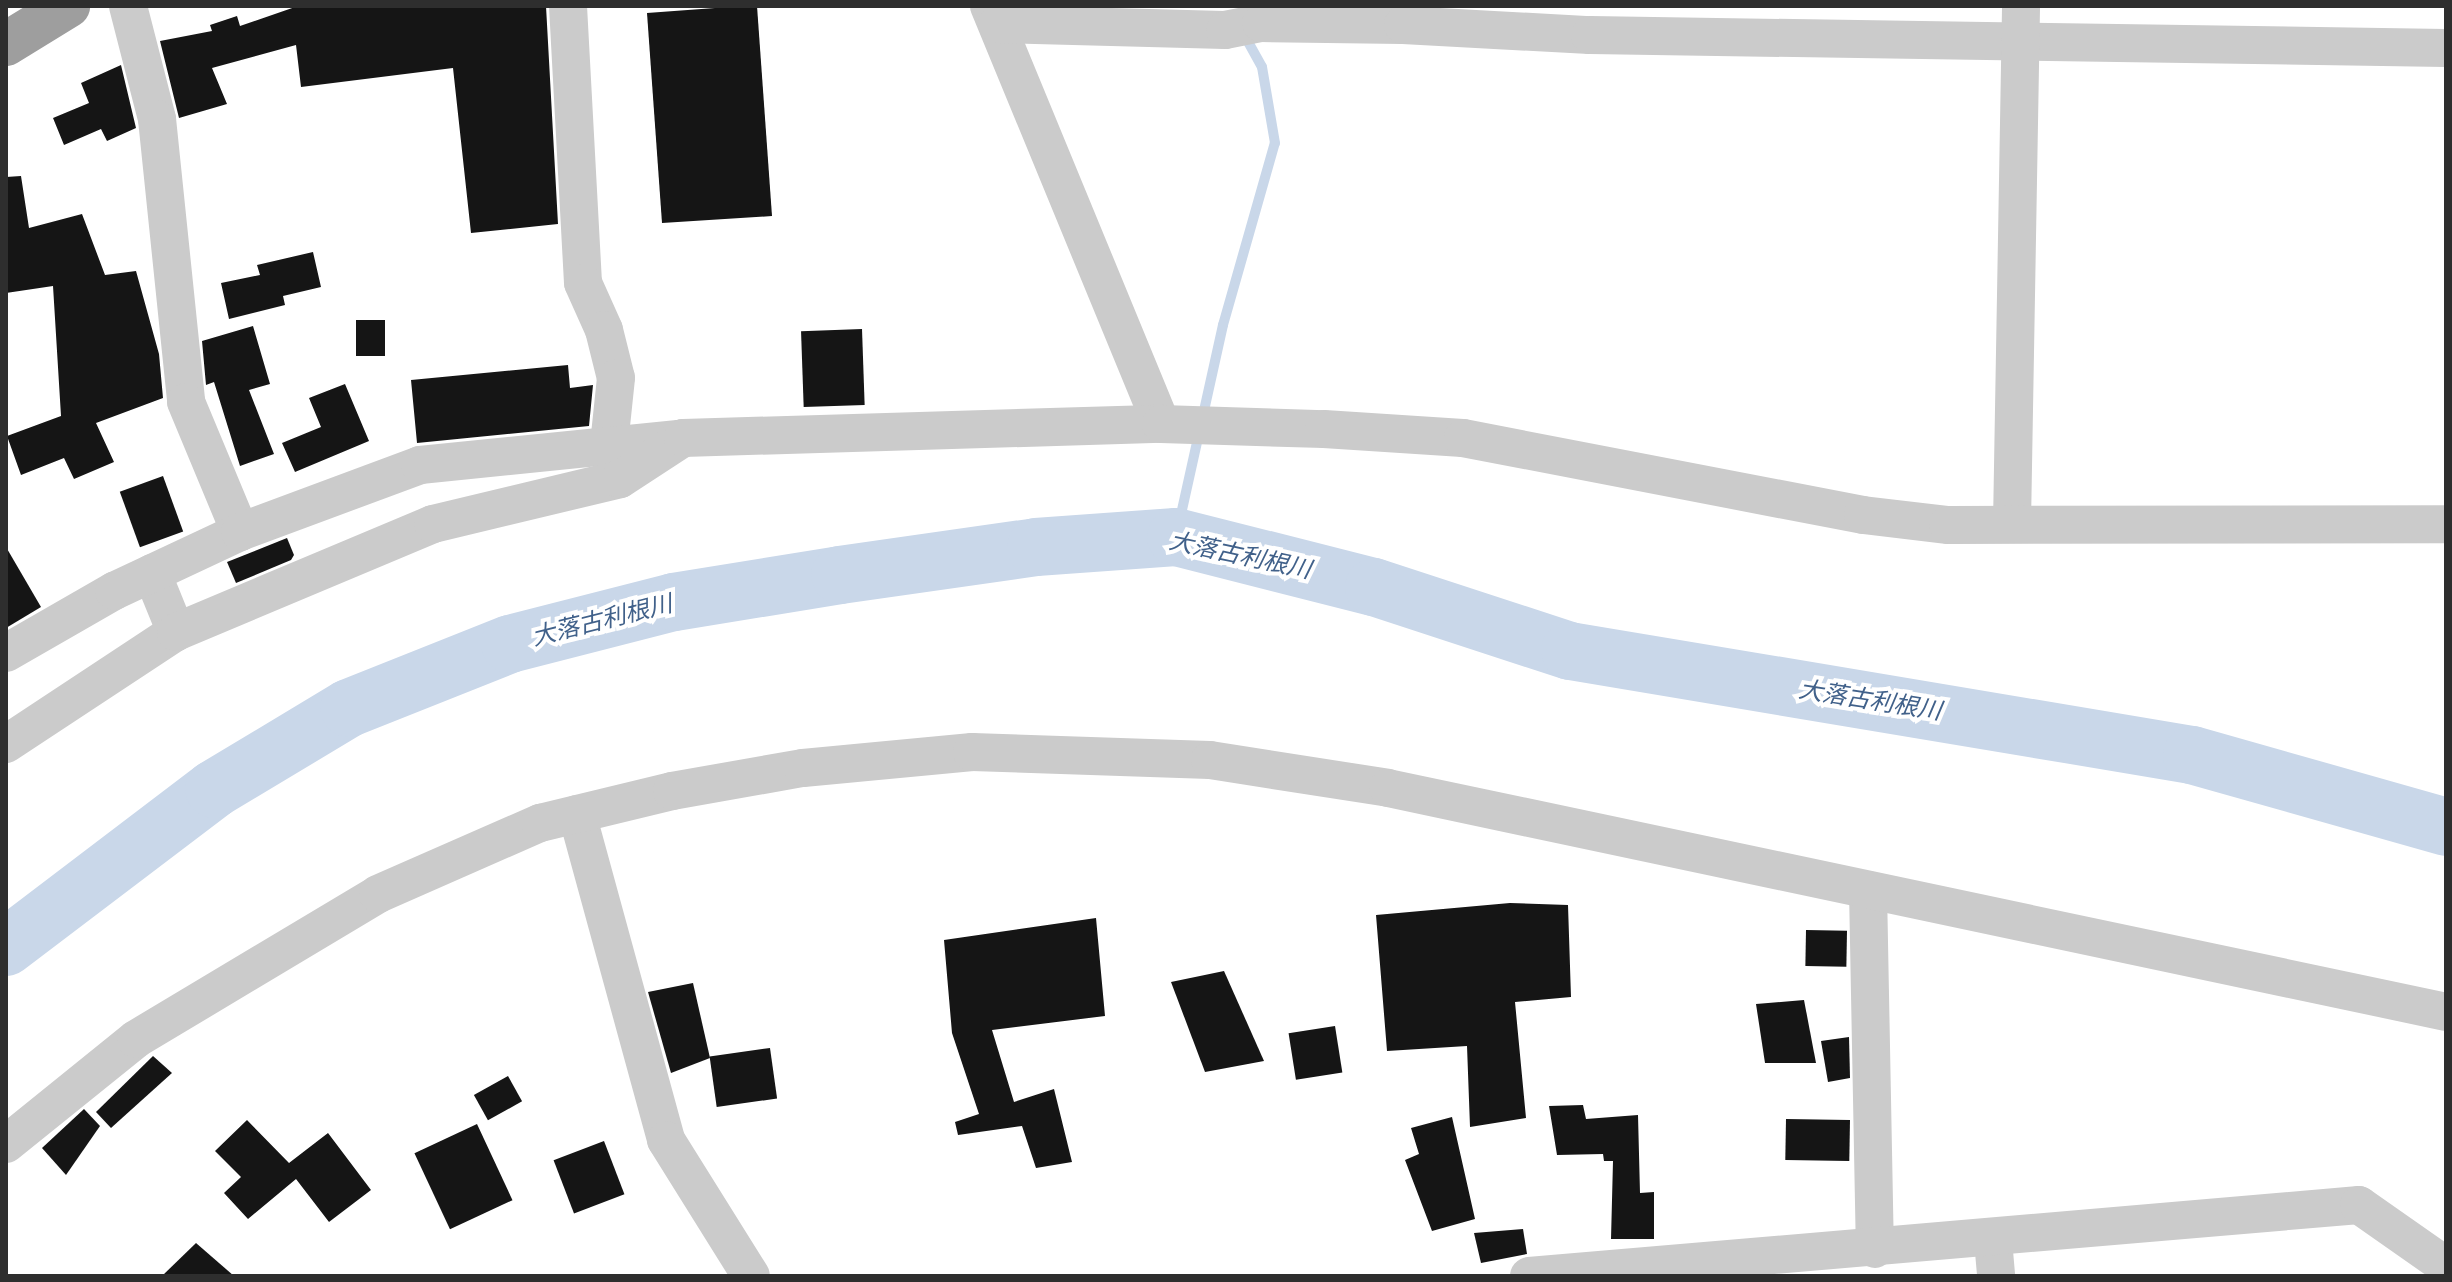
<!DOCTYPE html>
<html>
<head>
<meta charset="utf-8">
<style>
  body { margin:0 }
  #map { position:relative; width:2452px; height:1282px; overflow:hidden; background:#fff; font-family:"Varela Round","Noto Sans JP",sans-serif }
  div>[style] { position:absolute }
  .stream>* { height:10px; margin:-5px; padding:0 5px; transform-origin:5px; border-radius:5px; background:#c9d7e9 }
  .river>* { height:58px; margin:-29px; padding:0 29px; transform-origin:29px; border-radius:29px; background:#c9d7e9 }
  .building>* { inset:0; background:#151515; transform-origin:0 0 }
  .minor>* { height:38px; margin:-19px; padding:0 19px; transform-origin:19px; border-radius:19px; background:#cbcbcb }
  .trunk>* { height:44px; margin:-22px; padding:0 22px; transform-origin:22px; border-radius:22px; background:#9e9e9e }
  span { translate:-50% -50%; white-space:nowrap; text-align:center; line-height:1.15; -webkit-text-stroke:8px #fff; paint-order:stroke }
  .water-label { font-size:24px; color:#41618a; font-style:italic }
  .frame { position:absolute; inset:0; border:8px solid #2e2e2e; pointer-events:none }
</style>
</head>
<body>
<div id="map">
  <div class="stream">
    <i style="left:1176px;top:537px;width:217px;rotate:-77.5deg"></i>
    <i style="left:1223px;top:325px;width:189px;rotate:-74.1deg"></i>
    <i style="left:1275px;top:143px;width:77px;rotate:-99.7deg"></i>
    <i style="left:1262px;top:67px;width:37px;rotate:-119deg"></i>
  </div>
  <div class="river">
    <i style="left:6px;top:947px;width:261px;rotate:-37.2deg"></i>
    <i style="left:214px;top:789px;width:157px;rotate:-31deg"></i>
    <i style="left:349px;top:708px;width:173px;rotate:-21.7deg"></i>
    <i style="left:510px;top:644px;width:169px;rotate:-14.4deg"></i>
    <i style="left:674px;top:602px;width:168px;rotate:-9.2deg"></i>
    <i style="left:840px;top:575px;width:198px;rotate:-8.1deg"></i>
    <i style="left:1036px;top:547px;width:140px;rotate:-4.1deg"></i>
    <i style="left:1176px;top:537px;width:204px;rotate:14.2deg"></i>
    <i style="left:1374px;top:587px;width:206px;rotate:18.1deg"></i>
    <i style="left:1570px;top:651px;width:631px;rotate:9.49deg"></i>
    <i style="left:2192px;top:755px;width:264px;rotate:15.8deg"></i>
  </div>
  <div class="building">
    <i style="clip-path:polygon(298px 6px,546px 6px,558px 224px,471px 233px,453px 68px,301px 87px,296px 45px,212px 68px,227px 104px,179px 118px,160px 41px,212px 31px,210px 25px,237px 16px,240px 26px)"></i>
    <i style="clip-path:polygon(742px 6px,757px 6px,772px 216px,662px 223px,647px 13px)"></i>
    <i style="clip-path:polygon(121px 65px,136px 128px,107px 141px,101px 129px,64px 145px,53px 118px,89px 103px,81px 83px)"></i>
    <i style="clip-path:polygon(21px 176px,29px 228px,82px 214px,105px 275px,136px 271px,159px 354px,163px 398px,96px 423px,114px 462px,74px 479px,64px 458px,21px 475px,7px 436px,61px 416px,53px 286px,6px 293px,6px 177px)"></i>
    <i style="clip-path:polygon(313px 252px,321px 287px,283px 296px,285px 305px,229px 319px,221px 283px,260px 275px,257px 265px)"></i>
    <i style="left:356px;top:320px;width:29px;height:36px"></i>
    <i style="clip-path:polygon(253px 326px,270px 384px,249px 390px,274px 454px,240px 466px,214px 382px,206px 385px,202px 341px)"></i>
    <i style="left:862px;top:329px;width:76px;height:61px;rotate:88deg"></i>
    <i style="clip-path:polygon(568px 365px,570px 388px,593px 385px,589px 426px,417px 443px,411px 380px)"></i>
    <i style="clip-path:polygon(345px 384px,369px 441px,295px 472px,282px 443px,321px 427px,309px 398px)"></i>
    <i style="left:163px;top:476px;width:59px;height:46px;rotate:70deg"></i>
    <i style="clip-path:polygon(287px 538px,294px 555px,291px 560px,236px 583px,227px 562px)"></i>
    <i style="clip-path:polygon(6px 547px,41px 607px,6px 628px)"></i>
    <i style="clip-path:polygon(1510px 903px,1568px 905px,1571px 997px,1515px 1002px,1526px 1118px,1470px 1127px,1467px 1046px,1387px 1051px,1376px 915px)"></i>
    <i style="clip-path:polygon(1096px 918px,1105px 1016px,992px 1030px,1014px 1102px,1054px 1089px,1072px 1162px,1036px 1168px,1022px 1126px,958px 1135px,955px 1122px,979px 1114px,952px 1033px,944px 940px)"></i>
    <i style="left:1806px;top:930px;width:41px;height:36px;rotate:1deg"></i>
    <i style="clip-path:polygon(1224px 971px,1264px 1061px,1205px 1072px,1171px 982px)"></i>
    <i style="clip-path:polygon(693px 983px,710px 1058px,671px 1073px,648px 992px)"></i>
    <i style="clip-path:polygon(1804px 1000px,1816px 1063px,1765px 1063px,1756px 1004px)"></i>
    <i style="left:1335px;top:1026px;width:47px;height:47px;rotate:81deg"></i>
    <i style="clip-path:polygon(1849px 1037px,1850px 1078px,1828px 1082px,1821px 1041px)"></i>
    <i style="left:770px;top:1048px;width:51px;height:61px;rotate:82deg"></i>
    <i style="clip-path:polygon(153px 1056px,172px 1073px,111px 1128px,96px 1112px)"></i>
    <i style="left:508px;top:1076px;width:29px;height:39px;rotate:61deg"></i>
    <i style="clip-path:polygon(1583px 1105px,1586px 1119px,1638px 1115px,1640px 1193px,1654px 1192px,1654px 1239px,1611px 1239px,1613px 1161px,1604px 1161px,1603px 1154px,1557px 1155px,1549px 1106px)"></i>
    <i style="clip-path:polygon(84px 1109px,100px 1126px,66px 1175px,42px 1148px)"></i>
    <i style="clip-path:polygon(1452px 1117px,1475px 1219px,1432px 1231px,1405px 1160px,1419px 1154px,1411px 1128px)"></i>
    <i style="left:1786px;top:1119px;width:64px;height:41px;rotate:1deg"></i>
    <i style="clip-path:polygon(247px 1120px,289px 1163px,328px 1133px,371px 1190px,329px 1222px,296px 1179px,248px 1219px,224px 1193px,241px 1177px,215px 1151px)"></i>
    <i style="left:477px;top:1124px;width:84px;height:69px;rotate:65deg"></i>
    <i style="left:604px;top:1141px;width:57px;height:54px;rotate:69deg"></i>
    <i style="clip-path:polygon(1523px 1229px,1527px 1254px,1481px 1263px,1474px 1233px)"></i>
    <i style="clip-path:polygon(196px 1243px,234px 1276px,162px 1276px)"></i>
  </div>
  <div class="minor">
    <i style="left:128px;top:6px;width:117px;rotate:75.6deg"></i>
    <i style="left:157px;top:119px;width:284px;rotate:84.1deg"></i>
    <i style="left:186px;top:402px;width:141px;rotate:67.4deg"></i>
    <i style="left:568px;top:6px;width:277px;rotate:86.9deg"></i>
    <i style="left:583px;top:283px;width:51px;rotate:65.9deg"></i>
    <i style="left:604px;top:330px;width:49px;rotate:76deg"></i>
    <i style="left:616px;top:378px;width:67px;rotate:96deg"></i>
    <i style="left:989px;top:6px;width:452px;rotate:67.6deg"></i>
    <i style="left:997px;top:24px;width:228px;rotate:1.5deg"></i>
    <i style="left:1225px;top:30px;width:37px;rotate:-11deg"></i>
    <i style="left:1261px;top:23px;width:142px;rotate:0.8deg"></i>
    <i style="left:1403px;top:25px;width:187px;rotate:3.1deg"></i>
    <i style="left:1590px;top:35px;width:856px;rotate:0.87deg"></i>
    <i style="left:2012px;top:524px;width:518px;rotate:-89deg"></i>
    <i style="left:152px;top:573px;width:64px;rotate:67.9deg"></i>
    <i style="left:6px;top:653px;width:125px;rotate:-29.9deg"></i>
    <i style="left:114px;top:591px;width:139px;rotate:-25.1deg"></i>
    <i style="left:240px;top:532px;width:192px;rotate:-20.4deg"></i>
    <i style="left:420px;top:465px;width:257px;rotate:-5.8deg"></i>
    <i style="left:6px;top:744px;width:204px;rotate:-33.4deg"></i>
    <i style="left:176px;top:632px;width:279px;rotate:-22.8deg"></i>
    <i style="left:433px;top:524px;width:192px;rotate:-13.5deg"></i>
    <i style="left:620px;top:479px;width:75px;rotate:-33.1deg"></i>
    <i style="left:683px;top:438px;width:478px;rotate:-1.7deg"></i>
    <i style="left:1161px;top:424px;width:163px;rotate:1.8deg"></i>
    <i style="left:1324px;top:429px;width:139px;rotate:3.7deg"></i>
    <i style="left:1463px;top:438px;width:407px;rotate:10.9deg"></i>
    <i style="left:1863px;top:515px;width:86px;rotate:6.7deg"></i>
    <i style="left:1948px;top:525px;width:498px;rotate:-0.1deg"></i>
    <i style="left:577px;top:814px;width:338px;rotate:74.7deg"></i>
    <i style="left:666px;top:1140px;width:160px;rotate:58deg"></i>
    <i style="left:1868px;top:890px;width:359px;rotate:88.9deg"></i>
    <i style="left:6px;top:1144px;width:167px;rotate:-38.9deg"></i>
    <i style="left:136px;top:1039px;width:282px;rotate:-30.9deg"></i>
    <i style="left:378px;top:894px;width:177px;rotate:-23.7deg"></i>
    <i style="left:540px;top:823px;width:136px;rotate:-13.6deg"></i>
    <i style="left:672px;top:791px;width:133px;rotate:-10deg"></i>
    <i style="left:803px;top:768px;width:170px;rotate:-5.4deg"></i>
    <i style="left:972px;top:752px;width:238px;rotate:1.9deg"></i>
    <i style="left:1210px;top:760px;width:180px;rotate:8.9deg"></i>
    <i style="left:1388px;top:788px;width:1081px;rotate:11.95deg"></i>
    <i style="left:1993px;top:1240px;width:36px;rotate:85deg"></i>
    <i style="left:1529px;top:1276px;width:833px;rotate:-4.89deg"></i>
    <i style="left:2359px;top:1205px;width:106px;rotate:35deg"></i>
  </div>
  <div class="trunk">
    <i style="left:6px;top:44px;width:73px;rotate:-31.5deg"></i>
  </div>
  <div class="water-label">
    <span style="left:1240px;top:556px;rotate:12deg">大落古利根川</span>
    <span style="left:602px;top:621px;rotate:-14deg">大落古利根川</span>
    <span style="left:1870px;top:701px;rotate:9deg">大落古利根川</span>
  </div>
  <div class="frame"></div>
</div>
</body>
</html>
